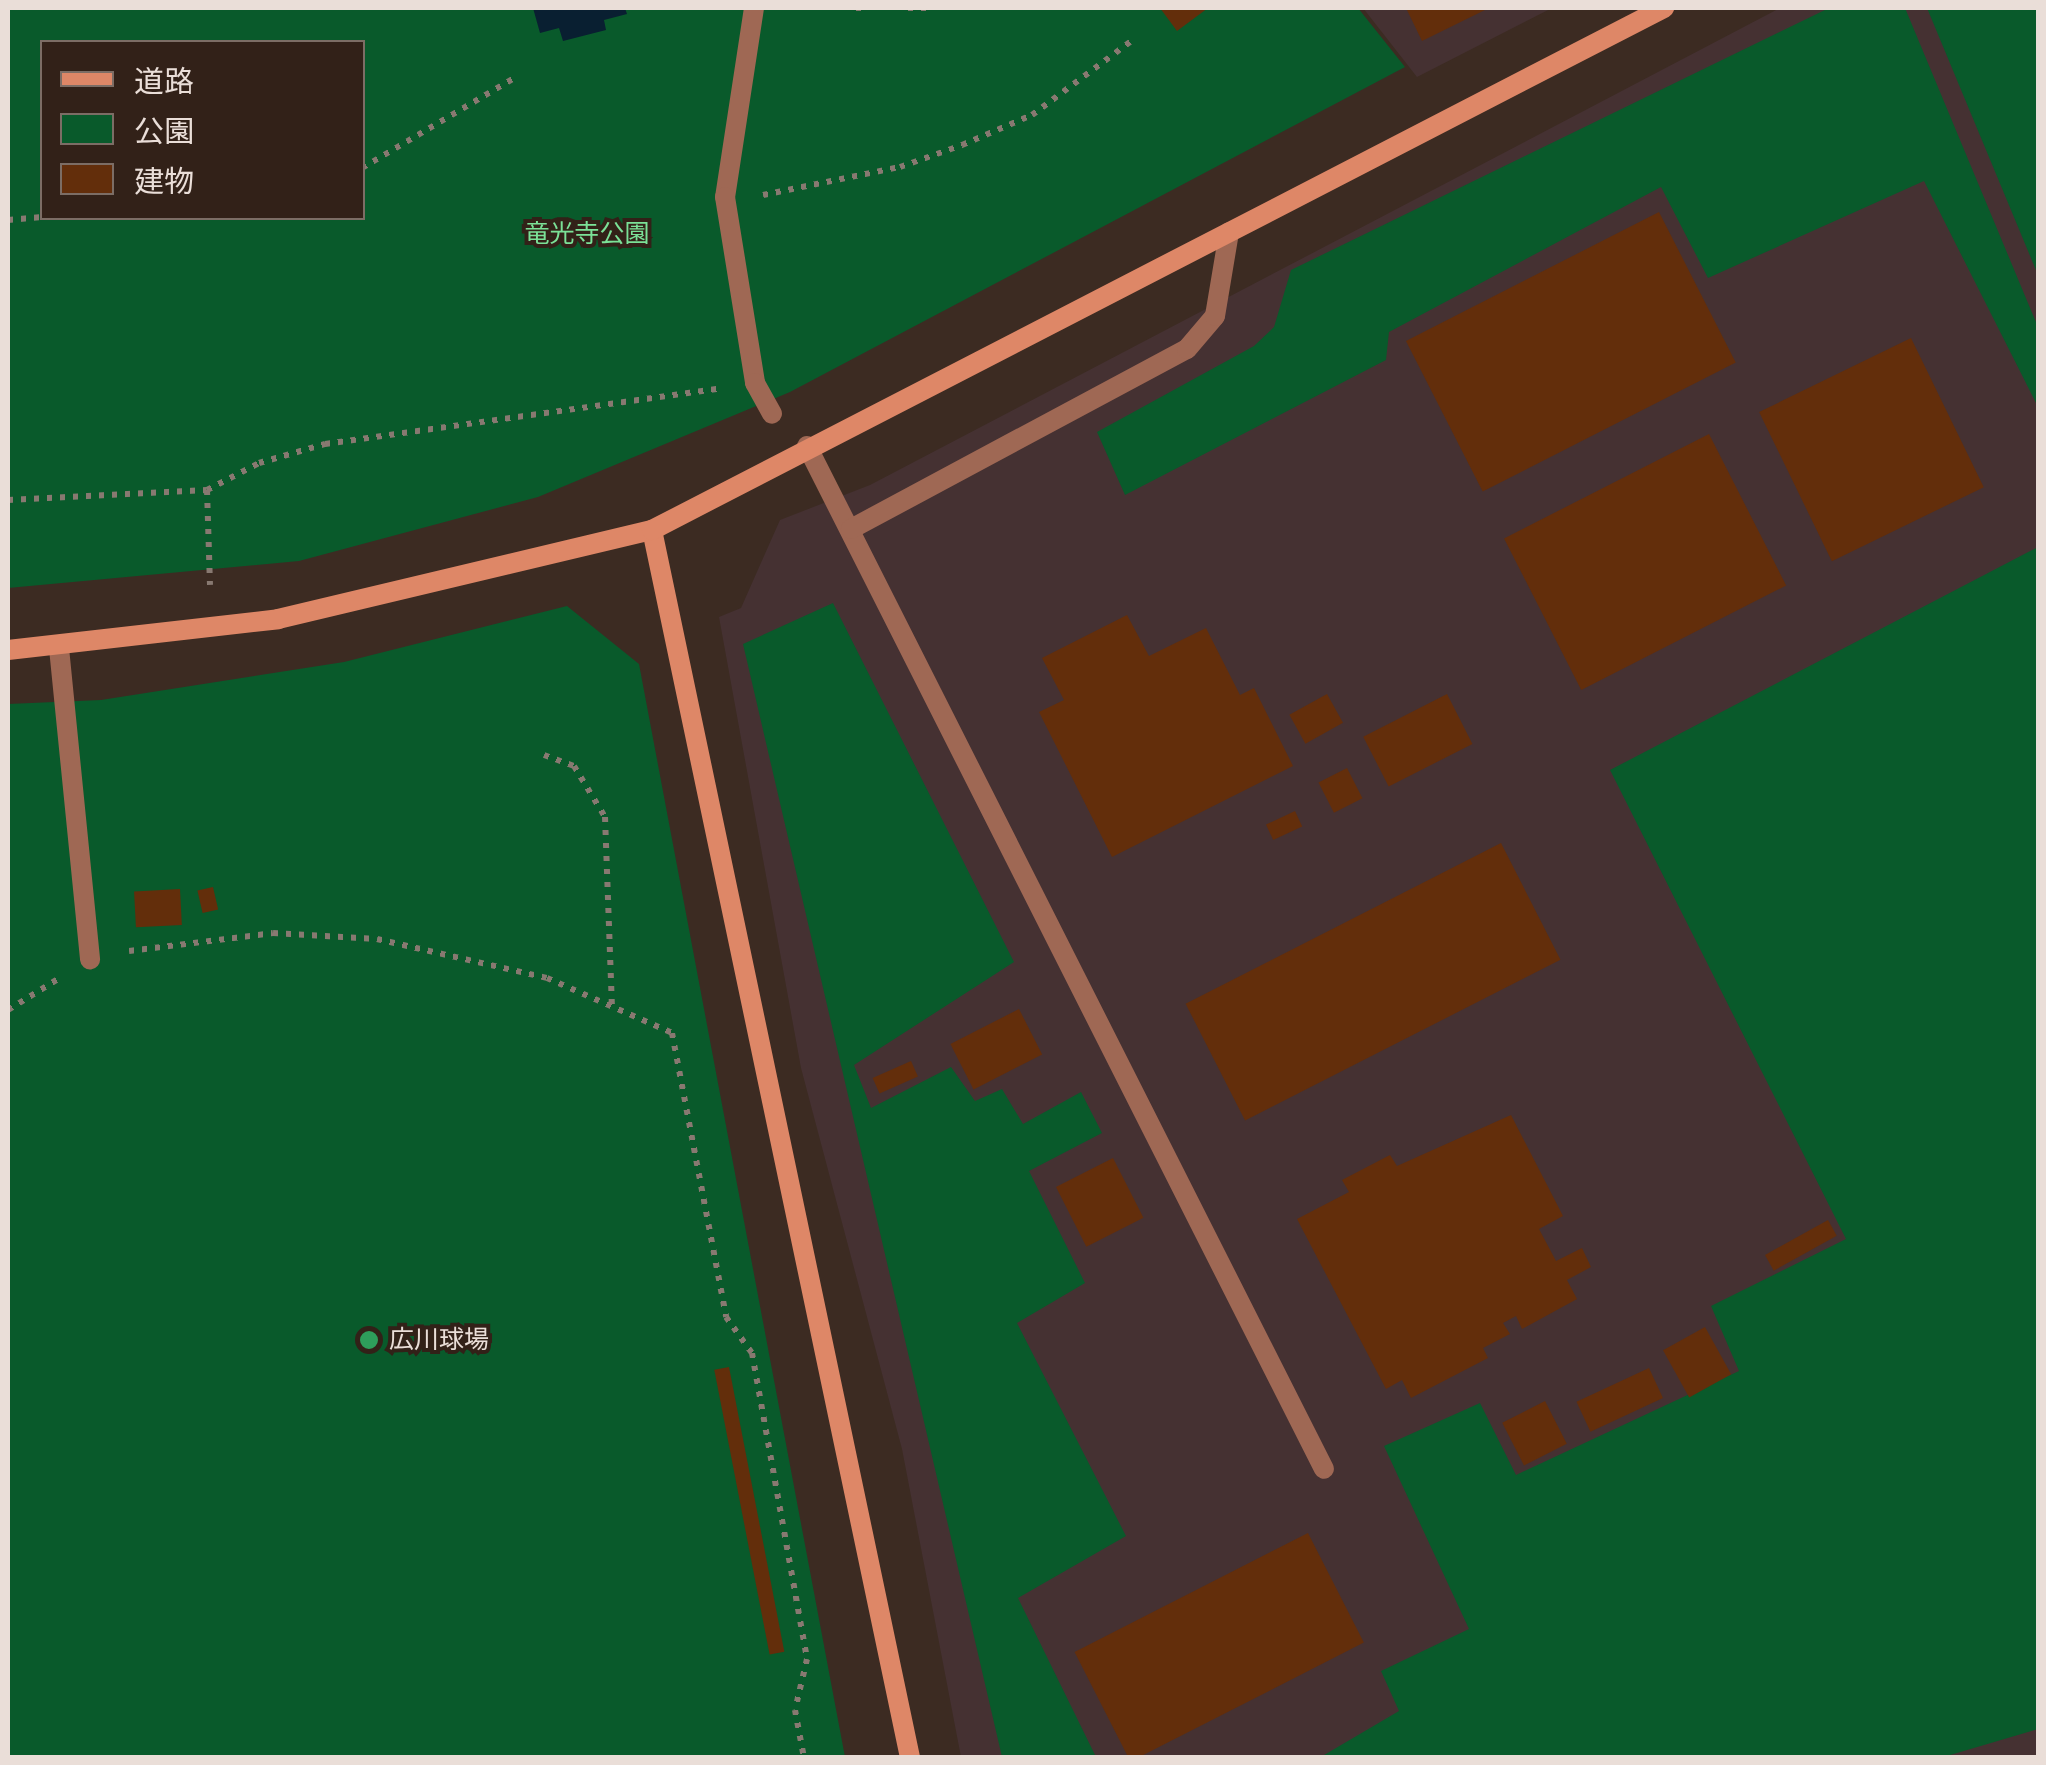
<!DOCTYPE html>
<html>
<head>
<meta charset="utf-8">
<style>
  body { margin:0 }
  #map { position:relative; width:2046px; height:1765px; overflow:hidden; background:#3c2b22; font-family:Rubik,"Noto Sans JP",sans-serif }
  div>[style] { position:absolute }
  .industrial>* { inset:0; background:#453132 }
  .green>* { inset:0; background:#095a2b }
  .water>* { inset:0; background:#091f31 }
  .building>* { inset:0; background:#632e0b; transform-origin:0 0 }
  .path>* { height:6px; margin-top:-3px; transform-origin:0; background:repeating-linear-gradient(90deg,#887971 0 5px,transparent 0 13px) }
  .lane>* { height:20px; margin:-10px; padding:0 10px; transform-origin:10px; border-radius:10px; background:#9f6854 }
  .secondary>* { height:20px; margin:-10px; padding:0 10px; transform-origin:10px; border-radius:10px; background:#de8767 }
  .dots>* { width:28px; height:28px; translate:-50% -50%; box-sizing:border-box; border:5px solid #322118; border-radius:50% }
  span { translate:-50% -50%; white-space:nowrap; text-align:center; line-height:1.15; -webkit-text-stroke:8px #322118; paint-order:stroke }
  .park-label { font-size:25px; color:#7be197 }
  .poi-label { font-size:25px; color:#eaded8 }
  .left { translate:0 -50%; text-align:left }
  .frame { position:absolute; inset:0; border:10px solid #eaded8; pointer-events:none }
  .legend { position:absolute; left:40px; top:40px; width:325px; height:180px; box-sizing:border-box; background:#322118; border:2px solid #7c6d65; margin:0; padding:12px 18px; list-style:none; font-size:30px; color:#eaded8 }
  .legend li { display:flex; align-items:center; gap:20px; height:50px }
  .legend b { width:50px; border:2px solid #7c6d65 }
</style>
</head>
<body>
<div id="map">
  <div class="industrial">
    <i style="clip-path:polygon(1363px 8px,1552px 8px,1417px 77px)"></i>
    <i style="clip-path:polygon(1780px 8px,2038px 8px,2038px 1757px,961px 1757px,902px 1449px,801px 1068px,719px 617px,741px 608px,780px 520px,870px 485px)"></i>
  </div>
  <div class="green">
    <i style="clip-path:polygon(evenodd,8px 8px,1358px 8px,1405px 67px,790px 392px,538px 497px,299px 561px,8px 588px,8px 8px,42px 42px,362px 42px,362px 218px,42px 218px,42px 42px)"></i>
    <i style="clip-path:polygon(1829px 8px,1905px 8px,2038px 327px,2038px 407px,1924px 181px,1708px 278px,1661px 187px,1389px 332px,1386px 360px,1125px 495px,1097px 432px,1254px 346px,1274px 327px,1291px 270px)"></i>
    <i style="clip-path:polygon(1927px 8px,2038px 8px,2038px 275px)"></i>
    <i style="clip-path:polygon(2038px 547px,2038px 1729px,1940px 1758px,1319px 1758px,1399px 1711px,1381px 1671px,1469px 1629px,1384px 1446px,1480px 1403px,1516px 1475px,1739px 1371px,1711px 1306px,1846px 1239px,1610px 770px)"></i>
    <i style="clip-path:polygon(833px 603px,1014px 962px,854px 1065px,871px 1108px,951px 1067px,975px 1101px,1002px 1089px,1023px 1124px,1081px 1092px,1102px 1133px,1029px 1171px,1085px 1283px,1017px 1323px,1126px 1536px,1018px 1598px,1096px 1757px,1002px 1757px,743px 644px)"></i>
    <i style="clip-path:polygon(567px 606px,639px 664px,845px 1757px,8px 1758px,8px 704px,101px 700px,344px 662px)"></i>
  </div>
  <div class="water">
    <i style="clip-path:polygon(533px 8px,625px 8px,627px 14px,604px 20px,606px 30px,563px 41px,559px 28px,540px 33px)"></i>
  </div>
  <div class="building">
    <i style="clip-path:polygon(1160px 8px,1208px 8px,1177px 31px)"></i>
    <i style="clip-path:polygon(1406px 8px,1489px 8px,1422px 41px)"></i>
    <i style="left:1659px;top:212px;width:169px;height:284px;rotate:63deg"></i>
    <i style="left:1911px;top:338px;width:166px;height:169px;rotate:64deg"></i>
    <i style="left:1709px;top:434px;width:170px;height:230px;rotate:63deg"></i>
    <i style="clip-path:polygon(1127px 615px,1149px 656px,1206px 628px,1240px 695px,1254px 688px,1293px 766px,1112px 857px,1039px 712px,1064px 700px,1042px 658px)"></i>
    <i style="left:1327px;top:694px;width:33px;height:43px;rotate:61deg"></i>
    <i style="left:1447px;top:694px;width:56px;height:94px;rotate:63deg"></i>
    <i style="left:1347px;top:768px;width:34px;height:32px;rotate:63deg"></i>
    <i style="left:1295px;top:811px;width:17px;height:32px;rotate:65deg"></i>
    <i style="left:1501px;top:843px;width:131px;height:354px;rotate:63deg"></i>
    <i style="left:213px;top:887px;width:23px;height:16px;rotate:77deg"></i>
    <i style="left:180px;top:889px;width:36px;height:46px;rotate:87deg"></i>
    <i style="left:1019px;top:1009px;width:51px;height:77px;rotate:63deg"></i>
    <i style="left:911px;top:1061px;width:17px;height:42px;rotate:66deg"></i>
    <i style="clip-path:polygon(1511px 1115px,1563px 1216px,1539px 1229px,1556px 1261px,1582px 1248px,1591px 1267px,1567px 1280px,1577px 1299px,1522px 1329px,1516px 1316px,1503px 1323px,1510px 1334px,1483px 1348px,1488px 1358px,1411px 1398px,1402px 1380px,1386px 1389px,1297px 1219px,1349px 1192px,1342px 1180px,1390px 1155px,1397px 1166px)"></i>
    <i style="left:1113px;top:1158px;width:67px;height:64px;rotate:63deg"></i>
    <i style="left:1828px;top:1220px;width:18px;height:72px;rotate:61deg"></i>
    <i style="left:1705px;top:1327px;width:54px;height:48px;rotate:61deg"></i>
    <i style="left:729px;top:1367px;width:290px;height:15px;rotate:79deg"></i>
    <i style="left:1649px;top:1368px;width:33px;height:80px;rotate:65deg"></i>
    <i style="left:1545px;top:1401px;width:48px;height:48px;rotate:63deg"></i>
    <i style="left:1308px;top:1533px;width:123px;height:262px;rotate:63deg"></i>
  </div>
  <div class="path">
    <i style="left:856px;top:8px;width:11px"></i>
    <i style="left:908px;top:8px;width:21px"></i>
    <i style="left:362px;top:168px;width:177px;rotate:-30.6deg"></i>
    <i style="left:763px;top:195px;width:140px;rotate:-11.6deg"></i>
    <i style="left:900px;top:167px;width:66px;rotate:-19.5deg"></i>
    <i style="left:962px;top:145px;width:76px;rotate:-23.2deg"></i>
    <i style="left:1032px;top:115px;width:127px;rotate:-36.7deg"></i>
    <i style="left:8px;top:220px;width:34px;rotate:-5deg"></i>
    <i style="left:207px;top:490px;width:95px;rotate:88.2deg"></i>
    <i style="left:8px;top:500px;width:199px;rotate:-2.9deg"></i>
    <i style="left:207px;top:490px;width:59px;rotate:-27.4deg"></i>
    <i style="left:259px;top:463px;width:69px;rotate:-16.1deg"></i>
    <i style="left:325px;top:444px;width:397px;rotate:-8deg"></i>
    <i style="left:544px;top:755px;width:32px;rotate:20deg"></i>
    <i style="left:574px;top:766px;width:60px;rotate:58.7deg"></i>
    <i style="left:605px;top:817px;width:190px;rotate:87.9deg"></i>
    <i style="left:129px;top:951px;width:145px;rotate:-7.1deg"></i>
    <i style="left:273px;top:933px;width:104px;rotate:3.3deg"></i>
    <i style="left:377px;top:939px;width:174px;rotate:12.9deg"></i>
    <i style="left:547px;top:978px;width:137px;rotate:23.7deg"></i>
    <i style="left:672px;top:1033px;width:289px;rotate:79.2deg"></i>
    <i style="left:726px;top:1317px;width:44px;rotate:54.2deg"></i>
    <i style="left:752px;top:1353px;width:311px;rotate:79.8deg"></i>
    <i style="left:807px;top:1659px;width:52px;rotate:103.2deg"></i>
    <i style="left:795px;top:1710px;width:49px;rotate:79.4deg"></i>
    <i style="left:8px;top:1010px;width:59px;rotate:-31.8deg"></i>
  </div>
  <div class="lane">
    <i style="left:754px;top:8px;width:191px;rotate:98.7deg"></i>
    <i style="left:725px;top:197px;width:188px;rotate:80.8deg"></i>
    <i style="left:755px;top:383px;width:35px;rotate:61deg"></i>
    <i style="left:807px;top:446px;width:1146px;rotate:63.19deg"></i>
    <i style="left:851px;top:529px;width:381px;rotate:-28.2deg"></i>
    <i style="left:1187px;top:349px;width:43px;rotate:-49.7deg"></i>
    <i style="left:1215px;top:316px;width:85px;rotate:-80.5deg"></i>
    <i style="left:59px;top:648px;width:313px;rotate:84.3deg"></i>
  </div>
  <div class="secondary">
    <i style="left:652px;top:530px;width:1255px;rotate:78.13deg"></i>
    <i style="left:8px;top:650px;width:272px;rotate:-6.5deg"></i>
    <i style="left:278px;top:619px;width:384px;rotate:-13.4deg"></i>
    <i style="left:652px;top:530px;width:1139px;rotate:-27.29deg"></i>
  </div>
  <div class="dots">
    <i style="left:369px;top:1340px;background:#2e9e5b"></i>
  </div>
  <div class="park-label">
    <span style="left:587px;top:234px">竜光寺公園</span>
  </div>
  <div class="poi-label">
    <span class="left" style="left:389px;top:1340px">広川球場</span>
  </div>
  <div class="frame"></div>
  <ul class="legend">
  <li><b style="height:12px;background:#de8767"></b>道路</li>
  <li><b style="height:28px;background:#095a2b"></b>公園</li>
  <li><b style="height:28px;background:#632e0b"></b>建物</li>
  </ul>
</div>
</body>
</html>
